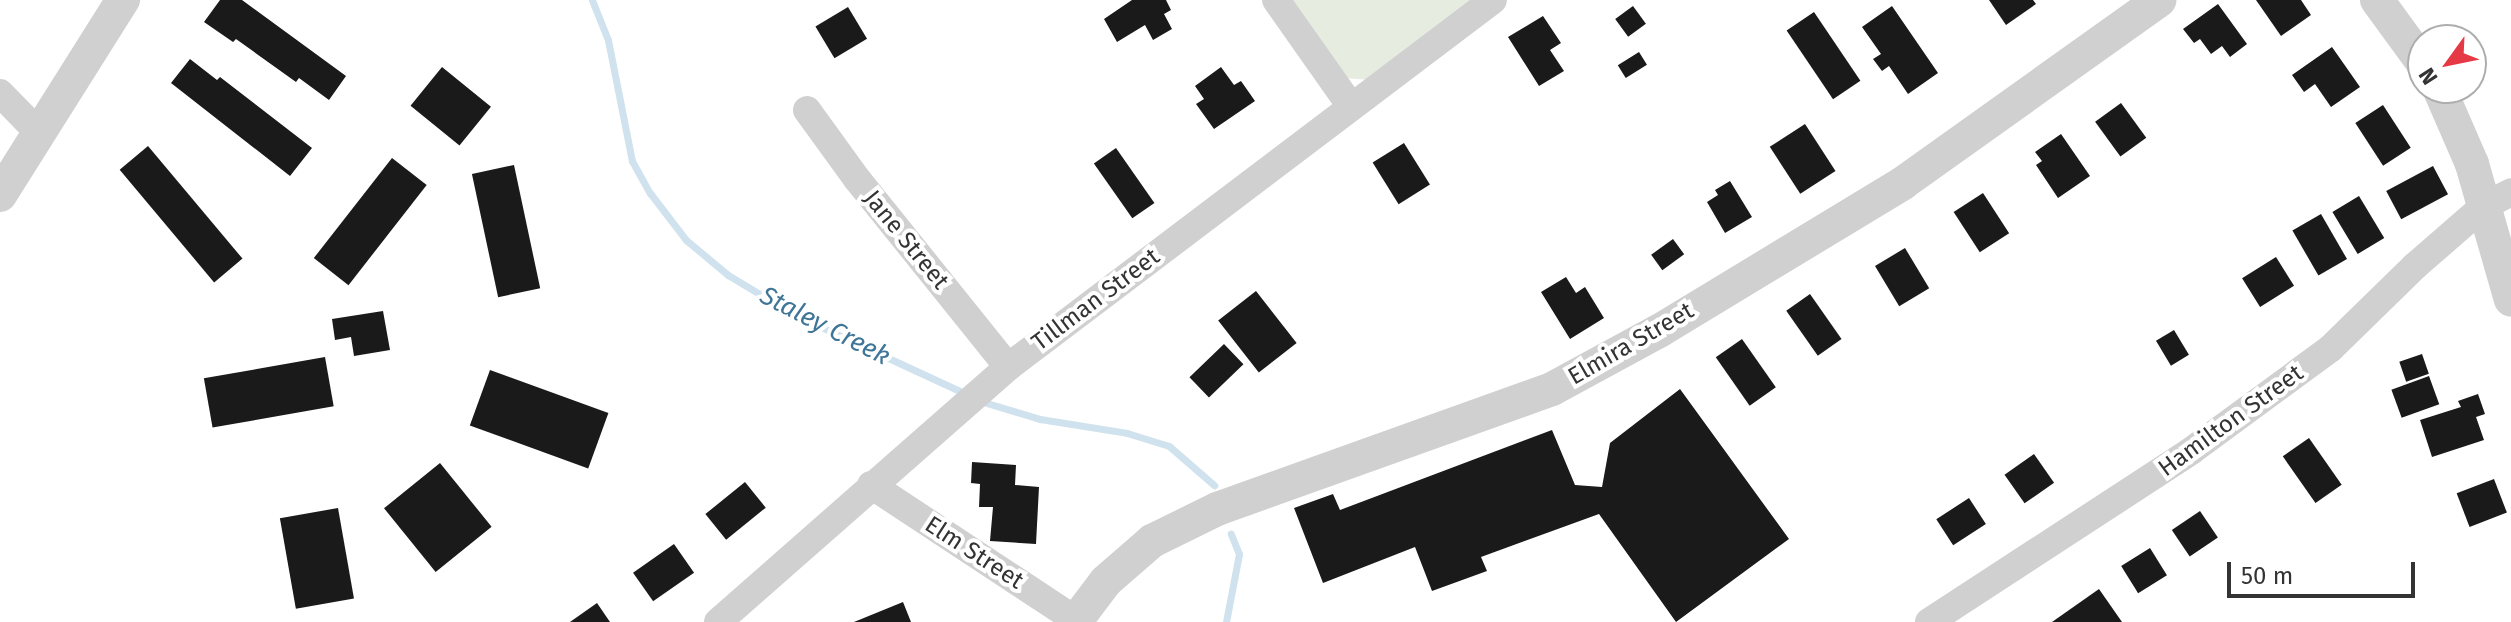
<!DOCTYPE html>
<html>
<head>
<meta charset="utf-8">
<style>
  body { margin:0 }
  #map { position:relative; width:2511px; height:622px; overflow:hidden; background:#fff; font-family:"Fira Sans",sans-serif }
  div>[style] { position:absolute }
  .green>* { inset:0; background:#e6ecdf }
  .stream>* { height:7px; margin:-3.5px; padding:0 3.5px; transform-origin:3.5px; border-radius:3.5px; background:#cfe2ee }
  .building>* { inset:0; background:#1a1a1a; transform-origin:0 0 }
  .minor>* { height:28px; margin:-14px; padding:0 14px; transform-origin:14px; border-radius:14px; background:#d0d0d0 }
  .tertiary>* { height:34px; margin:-17px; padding:0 17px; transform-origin:17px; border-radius:17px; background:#d0d0d0 }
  span { translate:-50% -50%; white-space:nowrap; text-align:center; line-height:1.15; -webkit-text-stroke:8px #fff; paint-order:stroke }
  .street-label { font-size:24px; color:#333 }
  .water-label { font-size:26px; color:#3f7597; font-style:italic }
  .north { position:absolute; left:2407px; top:24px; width:80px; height:80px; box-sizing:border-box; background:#fff; border:2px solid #adadad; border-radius:50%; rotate:237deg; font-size:22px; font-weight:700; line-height:32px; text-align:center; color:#333 }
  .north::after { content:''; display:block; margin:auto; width:28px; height:36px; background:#e63946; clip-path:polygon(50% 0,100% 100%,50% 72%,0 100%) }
  .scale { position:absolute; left:2227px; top:562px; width:188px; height:36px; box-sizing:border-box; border:4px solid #333; border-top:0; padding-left:10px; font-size:24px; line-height:28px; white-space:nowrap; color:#333; -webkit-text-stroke:6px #fff; paint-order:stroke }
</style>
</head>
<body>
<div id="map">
  <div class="green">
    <i style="clip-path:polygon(1290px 0,1481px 0,1370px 80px,1345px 78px)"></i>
  </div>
  <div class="stream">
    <i style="left:592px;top:0;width:43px;rotate:68.2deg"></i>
    <i style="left:608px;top:40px;width:123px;rotate:78.8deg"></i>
    <i style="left:632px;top:161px;width:37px;rotate:61deg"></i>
    <i style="left:650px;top:193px;width:59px;rotate:52.5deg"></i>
    <i style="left:686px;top:240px;width:55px;rotate:39.8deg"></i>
    <i style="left:728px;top:275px;width:74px;rotate:31.1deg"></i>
    <i style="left:791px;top:313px;width:193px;rotate:24.8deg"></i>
    <i style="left:980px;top:401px;width:63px;rotate:16.7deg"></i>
    <i style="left:1040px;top:419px;width:88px;rotate:9.1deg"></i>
    <i style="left:1127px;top:433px;width:44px;rotate:17.2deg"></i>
    <i style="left:1169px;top:446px;width:60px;rotate:40.9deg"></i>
    <i style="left:1226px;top:622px;width:69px;rotate:-79.2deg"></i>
    <i style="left:1239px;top:554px;width:22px;rotate:-112deg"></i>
  </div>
  <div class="building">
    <i style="clip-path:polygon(220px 0,242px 0,346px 76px,329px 100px,299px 78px,296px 82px,236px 39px,233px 42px,204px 22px)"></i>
    <i style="clip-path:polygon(1132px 0,1166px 0,1171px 10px,1164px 14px,1172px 29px,1153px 40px,1145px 25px,1117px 42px,1104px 19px)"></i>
    <i style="clip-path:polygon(1989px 0,2033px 0,2036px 4px,2006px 25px)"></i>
    <i style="clip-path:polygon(2256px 0,2301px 0,2311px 15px,2281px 36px)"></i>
    <i style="clip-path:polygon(2218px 4px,2247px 44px,2230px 57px,2222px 46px,2211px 54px,2200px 39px,2194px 43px,2183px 29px)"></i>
    <i style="left:1633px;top:6px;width:22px;height:22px;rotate:54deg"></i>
    <i style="clip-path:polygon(1892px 6px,1938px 73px,1908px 94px,1889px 66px,1882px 71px,1873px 59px,1881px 54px,1862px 27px)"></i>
    <i style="left:848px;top:7px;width:37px;height:38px;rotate:59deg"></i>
    <i style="left:1814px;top:12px;width:83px;height:33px;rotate:56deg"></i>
    <i style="clip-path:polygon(1543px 16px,1561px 43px,1550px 50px,1564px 71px,1539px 86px,1508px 37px)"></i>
    <i style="clip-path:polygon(2332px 47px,2360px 87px,2331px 107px,2315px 84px,2304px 92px,2292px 75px)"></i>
    <i style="left:1639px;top:52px;width:15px;height:25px;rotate:58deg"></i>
    <i style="clip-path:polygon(190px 59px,217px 80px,220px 77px,312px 148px,290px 176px,171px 83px)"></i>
    <i style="left:442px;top:67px;width:63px;height:50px;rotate:39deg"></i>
    <i style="clip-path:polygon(1221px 67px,1234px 85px,1241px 81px,1255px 101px,1214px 129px,1196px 104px,1204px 99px,1195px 86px)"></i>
    <i style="left:2121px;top:103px;width:43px;height:32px;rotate:54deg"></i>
    <i style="left:2383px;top:105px;width:51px;height:33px;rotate:57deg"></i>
    <i style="left:1805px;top:124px;width:56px;height:42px;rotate:57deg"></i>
    <i style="clip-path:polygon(2061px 134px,2090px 176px,2058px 198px,2036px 165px,2042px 161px,2035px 152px)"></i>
    <i style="left:1404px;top:143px;width:49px;height:37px;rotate:58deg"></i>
    <i style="left:148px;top:146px;width:147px;height:37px;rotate:50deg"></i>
    <i style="left:1116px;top:148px;width:67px;height:27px;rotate:55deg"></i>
    <i style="left:392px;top:158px;width:44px;height:127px;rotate:38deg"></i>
    <i style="left:514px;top:165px;width:126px;height:43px;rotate:78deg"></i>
    <i style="left:2433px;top:166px;width:32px;height:53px;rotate:62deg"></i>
    <i style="clip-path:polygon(1730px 181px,1752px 217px,1725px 233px,1707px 202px,1718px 195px,1715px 190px)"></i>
    <i style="left:1983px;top:193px;width:48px;height:35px;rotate:57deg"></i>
    <i style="left:2359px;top:196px;width:49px;height:31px;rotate:59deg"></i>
    <i style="left:2321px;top:214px;width:52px;height:33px;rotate:60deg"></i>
    <i style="left:1673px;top:239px;width:19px;height:27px;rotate:54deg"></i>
    <i style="left:1905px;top:248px;width:47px;height:35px;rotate:59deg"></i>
    <i style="left:2276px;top:257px;width:34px;height:40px;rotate:58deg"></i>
    <i style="clip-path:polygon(1566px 277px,1576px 293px,1585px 287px,1604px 318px,1570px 339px,1541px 292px)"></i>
    <i style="left:1256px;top:291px;width:66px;height:48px;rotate:52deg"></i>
    <i style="left:1810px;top:294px;width:55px;height:29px;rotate:55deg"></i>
    <i style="clip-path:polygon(383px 311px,390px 350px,354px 356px,351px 337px,335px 340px,332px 319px)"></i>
    <i style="left:2174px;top:330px;width:29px;height:21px;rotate:59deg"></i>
    <i style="left:1742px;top:339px;width:59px;height:32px;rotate:55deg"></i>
    <i style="left:1224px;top:344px;width:28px;height:48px;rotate:46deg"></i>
    <i style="left:2422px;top:354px;width:21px;height:24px;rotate:71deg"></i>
    <i style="left:325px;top:357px;width:50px;height:123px;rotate:80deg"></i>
    <i style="left:490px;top:370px;width:126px;height:59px;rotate:20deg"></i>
    <i style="left:2429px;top:376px;width:30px;height:40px;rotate:70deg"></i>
    <i style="clip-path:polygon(1680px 389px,1789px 539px,1676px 622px,1599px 514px,1481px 557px,1487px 571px,1432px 591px,1415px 547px,1323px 583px,1294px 508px,1333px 494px,1340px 510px,1552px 430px,1575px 485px,1602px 487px,1610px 443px)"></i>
    <i style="clip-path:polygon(2478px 394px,2485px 414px,2476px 417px,2484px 440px,2432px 457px,2420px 420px,2461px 407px,2458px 401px)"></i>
    <i style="left:2309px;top:438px;width:57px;height:32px;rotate:55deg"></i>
    <i style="left:2034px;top:454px;width:35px;height:36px;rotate:55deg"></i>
    <i style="clip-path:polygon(972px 462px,1016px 465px,1015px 485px,1039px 487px,1036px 544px,990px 541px,993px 507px,979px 507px,980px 484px,971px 483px)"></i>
    <i style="left:440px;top:463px;width:82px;height:72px;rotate:51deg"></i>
    <i style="left:2494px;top:479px;width:36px;height:40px;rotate:69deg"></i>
    <i style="left:745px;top:482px;width:33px;height:51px;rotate:51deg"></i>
    <i style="left:1969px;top:498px;width:31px;height:39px;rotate:57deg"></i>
    <i style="left:338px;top:508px;width:92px;height:59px;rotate:80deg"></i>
    <i style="left:2200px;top:511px;width:32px;height:34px;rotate:56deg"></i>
    <i style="left:674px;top:544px;width:35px;height:50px;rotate:55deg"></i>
    <i style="left:2150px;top:548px;width:32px;height:34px;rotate:58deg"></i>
    <i style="clip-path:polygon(2099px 589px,2122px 622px,2052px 622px)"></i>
    <i style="clip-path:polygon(903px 602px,911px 622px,854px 622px)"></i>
    <i style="clip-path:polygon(597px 603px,610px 622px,570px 622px)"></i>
  </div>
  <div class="minor">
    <i style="left:1276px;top:0;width:128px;rotate:54.8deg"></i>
    <i style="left:0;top:93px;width:54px;rotate:45.7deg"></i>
    <i style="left:807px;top:110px;width:85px;rotate:54.1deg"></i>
    <i style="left:857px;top:179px;width:241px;rotate:51.2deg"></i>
    <i style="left:871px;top:485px;width:245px;rotate:33.4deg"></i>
    <i style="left:718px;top:622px;width:386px;rotate:-41.3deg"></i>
    <i style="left:1008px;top:367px;width:608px;rotate:-37.11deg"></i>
    <i style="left:1929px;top:622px;width:313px;rotate:-33.1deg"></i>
    <i style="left:2191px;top:451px;width:174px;rotate:-36.3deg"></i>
    <i style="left:2331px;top:348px;width:117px;rotate:-44.3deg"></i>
    <i style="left:2415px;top:266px;width:91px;rotate:-41deg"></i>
    <i style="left:2484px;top:206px;width:30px;rotate:-27deg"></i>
  </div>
  <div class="tertiary">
    <i style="left:2377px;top:0;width:78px;rotate:53.9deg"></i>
    <i style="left:2439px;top:88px;width:83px;rotate:66.5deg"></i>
    <i style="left:2472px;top:164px;width:141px;rotate:74deg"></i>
    <i style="left:0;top:195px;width:231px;rotate:-57.8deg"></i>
    <i style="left:1075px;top:622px;width:51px;rotate:-52.9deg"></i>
    <i style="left:1106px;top:581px;width:61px;rotate:-41deg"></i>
    <i style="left:1152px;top:541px;width:72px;rotate:-26.2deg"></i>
    <i style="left:1217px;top:509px;width:356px;rotate:-19.7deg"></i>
    <i style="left:1552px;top:389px;width:122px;rotate:-28.5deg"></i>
    <i style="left:1659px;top:331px;width:285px;rotate:-31.2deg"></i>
    <i style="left:1903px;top:183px;width:315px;rotate:-35.5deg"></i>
  </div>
  <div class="street-label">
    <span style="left:906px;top:240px;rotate:51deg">Jane Street</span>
    <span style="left:1096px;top:300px;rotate:-37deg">Tillman Street</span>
    <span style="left:1631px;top:344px;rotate:-30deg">Elmira Street</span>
    <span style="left:2231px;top:421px;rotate:-36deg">Hamilton Street</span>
    <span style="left:974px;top:553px;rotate:33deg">Elm Street</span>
  </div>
  <div class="water-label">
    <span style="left:825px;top:326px;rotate:27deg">Staley Creek</span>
  </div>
  <div class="north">N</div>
  <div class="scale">50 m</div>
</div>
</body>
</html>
